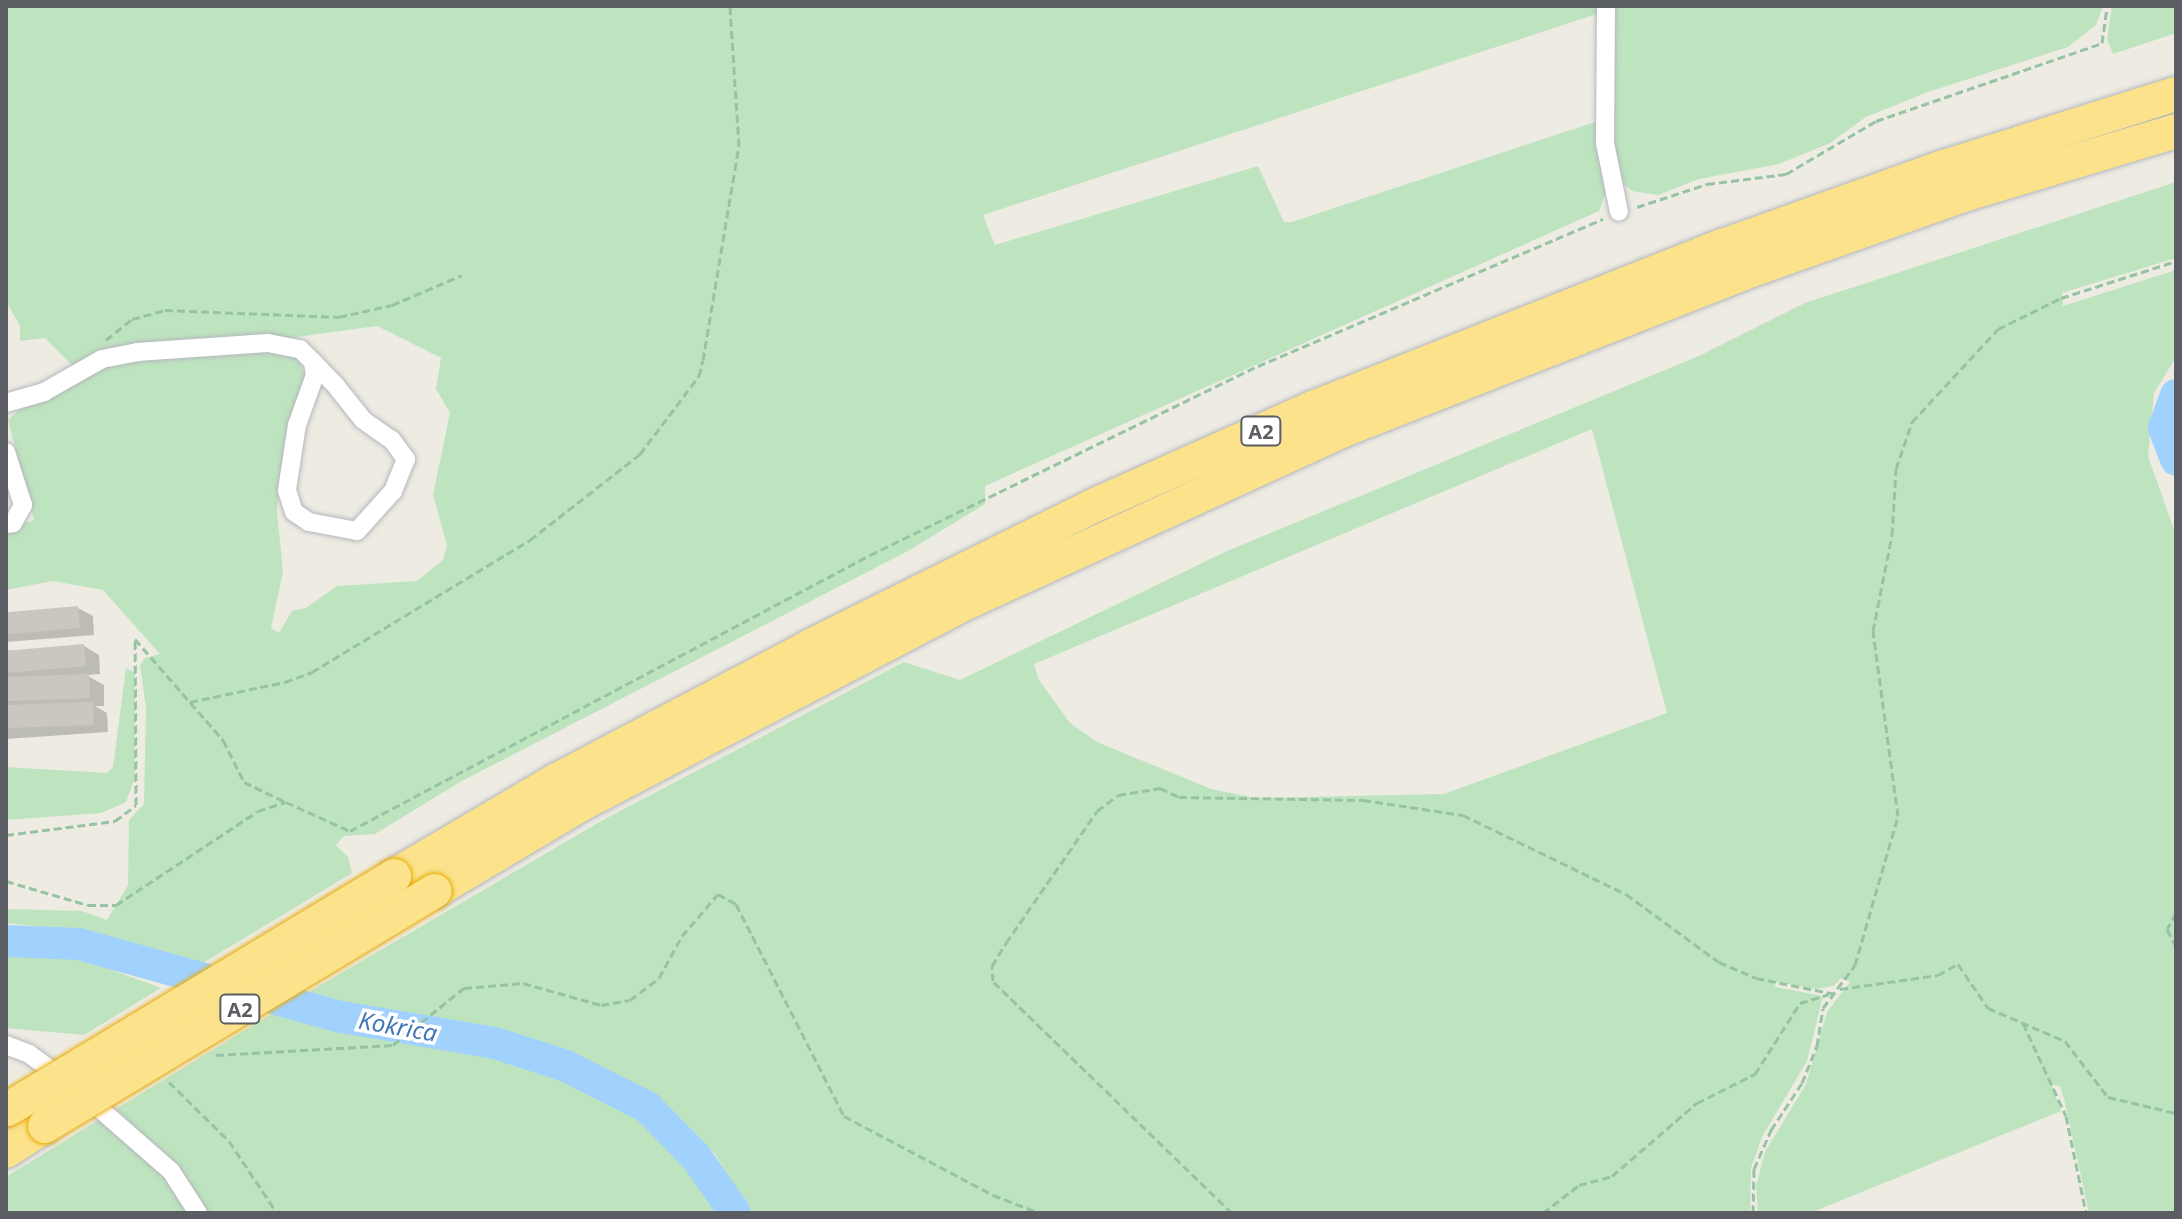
<!DOCTYPE html>
<html>
<head>
<meta charset="utf-8">
<style>
  body { margin:0 }
  #map { position:relative; width:2182px; height:1219px; overflow:hidden; background:#edebe2; font-family:"Noto Sans",sans-serif }
  div>[style] { position:absolute }
  .green>* { inset:0; background:#bee4bf }
  .shadow>* { inset:0; background:#0003 }
  .river>* { height:32px; margin:-16px; padding:0 16px; transform-origin:16px; border-radius:16px; background:#a1d2fd }
  .building>* { inset:0; background:#cac7c1; transform-origin:0 0 }
  .path>* { height:3px; margin-top:-1.5px; transform-origin:0; background:repeating-linear-gradient(90deg,#96c3a4 0 8px,transparent 0 12px) }
  .roads { filter:drop-shadow(0 0 2px #b4b7bc) drop-shadow(0 0 2px #b4b7bc) }
  .minor>* { height:18px; margin:-9px; padding:0 9px; transform-origin:9px; border-radius:9px; background:#fff }
  .motorway>* { height:34px; margin:-17px; padding:0 17px; transform-origin:17px; border-radius:17px; background:#fbe28b }
  .bridges { filter:drop-shadow(0 0 2px #eaaa04) drop-shadow(0 0 2px #eaaa04) }
  .motorway-bridge>* { height:34px; margin:-17px; padding:0 17px; transform-origin:17px; border-radius:17px; background:#fbe28b }
  span { translate:-50% -50%; white-space:nowrap; text-align:center; line-height:1.15; -webkit-text-stroke:7px #fff; paint-order:stroke }
  .shield-label span { padding:2px 6px; background:#fff; border:2px solid; border-radius:6px; -webkit-text-stroke-width:0 }
  .shield-label { font-size:20px; color:#5a5d62; font-weight:700 }
  .water-label { font-size:24px; color:#4178b7; font-style:italic }
  .frame { position:absolute; inset:0; border:8px solid #5a5d62; pointer-events:none }
</style>
</head>
<body>
<div id="map">
  <div class="green">
    <i style="clip-path:polygon(6px 6px,1602px 6px,1603px 12px,983px 215px,995px 245px,1258px 166px,1284px 222px,1292px 222px,1604px 119px,1608px 187px,1599px 211px,985px 486px,985px 504px,908px 551px,460px 782px,375px 834px,344px 836px,336px 845px,348px 857px,352px 873px,198px 966px,92px 932px,6px 923px,6px 909px,82px 911px,107px 920px,128px 885px,129px 820px,144px 804px,146px 708px,140px 665px,145px 658px,160px 654px,103px 590px,52px 581px,6px 590px,6px 530px,34px 520px,8px 420px,26px 404px,102px 364px,276px 349px,297px 357px,306px 378px,280px 473px,277px 511px,283px 572px,271px 628px,279px 633px,292px 611px,306px 608px,337px 586px,417px 581px,443px 560px,447px 545px,433px 495px,450px 413px,436px 389px,441px 358px,377px 326px,74px 367px,45px 338px,20px 341px,20px 326px,6px 301px)"></i>
    <i style="clip-path:polygon(1609px 6px,2103px 6px,2096px 25px,2068px 47px,1928px 92px,1866px 117px,1830px 143px,1779px 164px,1699px 179px,1658px 195px,1632px 191px,1614px 176px)"></i>
    <i style="clip-path:polygon(2112px 6px,2176px 6px,2176px 33px,2113px 54px,2107px 39px)"></i>
    <i style="clip-path:polygon(evenodd,2176px 182px,2176px 258px,2062px 293px,2063px 306px,2176px 270px,2176px 357px,2154px 393px,2148px 456px,2176px 535px,2176px 1213px,2089px 1213px,2064px 1099px,2060px 1086px,2052px 1085px,2061px 1111px,1810px 1213px,1758px 1213px,1756px 1186px,1765px 1152px,1806px 1084px,1827px 1012px,1850px 982px,1841px 978px,1834px 986px,1815px 989px,1776px 982px,1775px 987px,1823px 996px,1807px 1061px,1762px 1137px,1751px 1168px,1750px 1213px,751px 1213px,715px 1154px,694px 1133px,649px 1101px,579px 1065px,470px 1031px,394px 1020px,302px 996px,603px 820px,904px 662px,960px 680px,1227px 551px,1699px 356px,1805px 303px,2176px 182px,1592px 429px,1667px 713px,1444px 794px,1255px 798px,1211px 789px,1097px 742px,1070px 723px,1039px 680px,1034px 664px,1592px 429px)"></i>
    <i style="clip-path:polygon(126px 668px,135px 673px,135px 778px,126px 802px,101px 813px,6px 820px,6px 767px,107px 773px,113px 767px)"></i>
    <i style="clip-path:polygon(6px 953px,79px 958px,161px 988px,84px 1035px,6px 1028px)"></i>
    <i style="clip-path:polygon(278px 1010px,393px 1034px,433px 1034px,563px 1072px,643px 1112px,679px 1149px,724px 1213px,206px 1213px,179px 1168px,116px 1109px)"></i>
    <i style="clip-path:polygon(103px 1117px,165px 1178px,189px 1213px,6px 1213px,6px 1177px)"></i>
  </div>
  <div class="shadow">
    <i style="clip-path:polygon(78px 608px,93px 616px,94px 635px,6px 642px,6px 613px)"></i>
    <i style="clip-path:polygon(84px 646px,99px 655px,100px 674px,86px 675px,104px 685px,104px 706px,95px 706px,107px 713px,108px 732px,6px 739px,6px 651px)"></i>
  </div>
  <div class="river">
    <i style="left:2176px;top:395px;width:35px;rotate:110deg"></i>
    <i style="left:2164px;top:428px;width:34px;rotate:69deg"></i>
    <i style="left:6px;top:941px;width:73px;rotate:2.4deg"></i>
    <i style="left:79px;top:944px;width:272px;rotate:15.6deg"></i>
    <i style="left:341px;top:1017px;width:156px;rotate:9.6deg"></i>
    <i style="left:495px;top:1043px;width:75px;rotate:17.9deg"></i>
    <i style="left:566px;top:1066px;width:91px;rotate:26.8deg"></i>
    <i style="left:647px;top:1107px;width:70px;rotate:45.6deg"></i>
    <i style="left:696px;top:1157px;width:68px;rotate:55.1deg"></i>
  </div>
  <div class="building">
    <i style="left:78px;top:606px;width:22px;height:72px;rotate:85deg"></i>
    <i style="left:84px;top:644px;width:22px;height:78px;rotate:85deg"></i>
    <i style="left:89px;top:674px;width:24px;height:83px;rotate:88deg"></i>
    <i style="left:93px;top:702px;width:23px;height:87px;rotate:88deg"></i>
  </div>
  <div class="path">
    <i style="left:1637px;top:207px;width:74px;rotate:-18.2deg"></i>
    <i style="left:1707px;top:184px;width:80px;rotate:-7.2deg"></i>
    <i style="left:1786px;top:174px;width:104px;rotate:-30.5deg"></i>
    <i style="left:1876px;top:121px;width:239px;rotate:-19deg"></i>
    <i style="left:2102px;top:43px;width:37px;rotate:-82deg"></i>
    <i style="left:106px;top:340px;width:33px;rotate:-39deg"></i>
    <i style="left:132px;top:319px;width:34px;rotate:-15deg"></i>
    <i style="left:165px;top:310px;width:174px;rotate:2.3deg"></i>
    <i style="left:339px;top:317px;width:54px;rotate:-12.8deg"></i>
    <i style="left:392px;top:305px;width:76px;rotate:-23.2deg"></i>
    <i style="left:190px;top:702px;width:97px;rotate:-11.9deg"></i>
    <i style="left:285px;top:682px;width:29px;rotate:-20deg"></i>
    <i style="left:312px;top:672px;width:255px;rotate:-31.2deg"></i>
    <i style="left:530px;top:540px;width:140px;rotate:-38deg"></i>
    <i style="left:640px;top:454px;width:98px;rotate:-52.9deg"></i>
    <i style="left:699px;top:376px;width:16px;rotate:-76deg"></i>
    <i style="left:703px;top:360px;width:217px;rotate:-80.5deg"></i>
    <i style="left:739px;top:146px;width:140px;rotate:-93.7deg"></i>
    <i style="left:6px;top:835px;width:110px;rotate:-7.3deg"></i>
    <i style="left:115px;top:821px;width:26px;rotate:-37deg"></i>
    <i style="left:136px;top:805px;width:166px;rotate:-90.3deg"></i>
    <i style="left:135px;top:639px;width:134px;rotate:48.9deg"></i>
    <i style="left:223px;top:740px;width:47px;rotate:63.4deg"></i>
    <i style="left:244px;top:782px;width:47px;rotate:25.5deg"></i>
    <i style="left:6px;top:881px;width:85px;rotate:16.3deg"></i>
    <i style="left:88px;top:905px;width:28px"></i>
    <i style="left:116px;top:905px;width:170px;rotate:-33.5deg"></i>
    <i style="left:258px;top:811px;width:29px;rotate:-18deg"></i>
    <i style="left:286px;top:802px;width:70px;rotate:24.4deg"></i>
    <i style="left:350px;top:831px;width:589px;rotate:-27.96deg"></i>
    <i style="left:870px;top:555px;width:432px;rotate:-26deg"></i>
    <i style="left:1258px;top:366px;width:375px;rotate:-23.1deg"></i>
    <i style="left:2176px;top:913px;width:18px;rotate:119deg"></i>
    <i style="left:2167px;top:929px;width:20px;rotate:63deg"></i>
    <i style="left:1840px;top:989px;width:99px;rotate:-8.1deg"></i>
    <i style="left:1938px;top:975px;width:23px;rotate:-29deg"></i>
    <i style="left:1958px;top:964px;width:53px;rotate:55.7deg"></i>
    <i style="left:1988px;top:1008px;width:84px;rotate:23.2deg"></i>
    <i style="left:2065px;top:1041px;width:71px;rotate:52.5deg"></i>
    <i style="left:2108px;top:1097px;width:70px;rotate:13.2deg"></i>
    <i style="left:2023px;top:1023px;width:102px;rotate:65.2deg"></i>
    <i style="left:2066px;top:1116px;width:99px;rotate:78.3deg"></i>
    <i style="left:216px;top:1055px;width:177px;rotate:-3.2deg"></i>
    <i style="left:393px;top:1045px;width:91px;rotate:-38.8deg"></i>
    <i style="left:464px;top:988px;width:59px;rotate:-4.8deg"></i>
    <i style="left:523px;top:983px;width:81px;rotate:15.8deg"></i>
    <i style="left:601px;top:1005px;width:29px;rotate:-10deg"></i>
    <i style="left:630px;top:1000px;width:36px;rotate:-37deg"></i>
    <i style="left:659px;top:978px;width:48px;rotate:-61.3deg"></i>
    <i style="left:682px;top:936px;width:55px;rotate:-49.4deg"></i>
    <i style="left:718px;top:894px;width:21px;rotate:29deg"></i>
    <i style="left:736px;top:904px;width:238px;rotate:63deg"></i>
    <i style="left:844px;top:1116px;width:169px;rotate:27.9deg"></i>
    <i style="left:993px;top:1195px;width:50px;rotate:21deg"></i>
    <i style="left:169px;top:1082px;width:84px;rotate:44.5deg"></i>
    <i style="left:229px;top:1141px;width:87px;rotate:56.3deg"></i>
    <i style="left:1232px;top:1213px;width:333px;rotate:-135.9deg"></i>
    <i style="left:993px;top:981px;width:15px;rotate:-94deg"></i>
    <i style="left:992px;top:966px;width:27px;rotate:-59deg"></i>
    <i style="left:1006px;top:943px;width:160px;rotate:-55.4deg"></i>
    <i style="left:1097px;top:811px;width:26px;rotate:-37deg"></i>
    <i style="left:1118px;top:795px;width:43px;rotate:-9.5deg"></i>
    <i style="left:1160px;top:788px;width:21px;rotate:25deg"></i>
    <i style="left:1179px;top:797px;width:184px;rotate:0.9deg"></i>
    <i style="left:1363px;top:800px;width:101px;rotate:8.5deg"></i>
    <i style="left:1463px;top:815px;width:181px;rotate:25.9deg"></i>
    <i style="left:1626px;top:894px;width:115px;rotate:36.2deg"></i>
    <i style="left:1719px;top:962px;width:40px;rotate:23.4deg"></i>
    <i style="left:1756px;top:978px;width:81px;rotate:11.4deg"></i>
    <i style="left:1543px;top:1213px;width:46px;rotate:-37.9deg"></i>
    <i style="left:1579px;top:1185px;width:34px;rotate:-15deg"></i>
    <i style="left:1612px;top:1176px;width:112px;rotate:-40.7deg"></i>
    <i style="left:1697px;top:1103px;width:65px;rotate:-26.6deg"></i>
    <i style="left:1755px;top:1074px;width:84px;rotate:-57.6deg"></i>
    <i style="left:1800px;top:1003px;width:30px;rotate:-17deg"></i>
    <i style="left:1753px;top:1213px;width:44px;rotate:-88.7deg"></i>
    <i style="left:1754px;top:1169px;width:43px;rotate:-66.4deg"></i>
    <i style="left:1771px;top:1130px;width:56px;rotate:-56.6deg"></i>
    <i style="left:1802px;top:1083px;width:40px;rotate:-68deg"></i>
    <i style="left:1817px;top:1046px;width:38px;rotate:-81deg"></i>
    <i style="left:1823px;top:1008px;width:54px;rotate:-53.3deg"></i>
    <i style="left:1855px;top:965px;width:155px;rotate:-73.9deg"></i>
    <i style="left:1898px;top:816px;width:187px;rotate:-97.7deg"></i>
    <i style="left:1873px;top:631px;width:98px;rotate:-78.8deg"></i>
    <i style="left:1892px;top:535px;width:66px;rotate:-86.5deg"></i>
    <i style="left:1896px;top:469px;width:50px;rotate:-71.2deg"></i>
    <i style="left:1912px;top:422px;width:127px;rotate:-47.2deg"></i>
    <i style="left:1998px;top:329px;width:70px;rotate:-26.2deg"></i>
    <i style="left:2061px;top:298px;width:121px;rotate:-17.8deg"></i>
  </div>
  <div class="roads">
    <div class="minor">
      <i style="left:1606px;top:6px;width:137px;rotate:90.4deg"></i>
      <i style="left:1605px;top:143px;width:70px;rotate:78.5deg"></i>
      <i style="left:6px;top:403px;width:40px;rotate:-16deg"></i>
      <i style="left:44px;top:392px;width:67px;rotate:-29.6deg"></i>
      <i style="left:102px;top:359px;width:36px;rotate:-11deg"></i>
      <i style="left:137px;top:352px;width:131px;rotate:-3.9deg"></i>
      <i style="left:268px;top:343px;width:33px;rotate:11deg"></i>
      <i style="left:300px;top:349px;width:18px;rotate:45deg"></i>
      <i style="left:313px;top:362px;width:33px;rotate:46deg"></i>
      <i style="left:336px;top:386px;width:43px;rotate:51.5deg"></i>
      <i style="left:363px;top:420px;width:35px;rotate:35deg"></i>
      <i style="left:392px;top:440px;width:24px;rotate:54deg"></i>
      <i style="left:406px;top:459px;width:35px;rotate:112deg"></i>
      <i style="left:393px;top:491px;width:54px;rotate:132deg"></i>
      <i style="left:357px;top:531px;width:49px;rotate:-169.4deg"></i>
      <i style="left:309px;top:522px;width:18px;rotate:-146deg"></i>
      <i style="left:294px;top:512px;width:23px;rotate:-108deg"></i>
      <i style="left:287px;top:490px;width:66px;rotate:-81.3deg"></i>
      <i style="left:297px;top:425px;width:53px;rotate:-70.2deg"></i>
      <i style="left:315px;top:375px;width:13px;rotate:-99deg"></i>
      <i style="left:6px;top:452px;width:56px;rotate:72.2deg"></i>
      <i style="left:23px;top:505px;width:21px;rotate:119deg"></i>
      <i style="left:13px;top:523px;width:7px;rotate:172deg"></i>
      <i style="left:6px;top:1045px;width:25px;rotate:21deg"></i>
      <i style="left:29px;top:1054px;width:44px;rotate:35.8deg"></i>
      <i style="left:85px;top:1096px;width:114px;rotate:41.1deg"></i>
      <i style="left:171px;top:1171px;width:50px;rotate:57.3deg"></i>
    </div>
    <div class="motorway">
      <i style="left:394px;top:876px;width:191px;rotate:-30.5deg"></i>
      <i style="left:559px;top:779px;width:287px;rotate:-27.8deg"></i>
      <i style="left:813px;top:645px;width:315px;rotate:-26.4deg"></i>
      <i style="left:1095px;top:505px;width:239px;rotate:-24deg"></i>
      <i style="left:1313px;top:408px;width:441px;rotate:-21.6deg"></i>
      <i style="left:1723px;top:246px;width:235px;rotate:-19.7deg"></i>
      <i style="left:1944px;top:167px;width:243px;rotate:-17.5deg"></i>
      <i style="left:435px;top:891px;width:174px;rotate:-30.7deg"></i>
      <i style="left:585px;top:802px;width:434px;rotate:-27.6deg"></i>
      <i style="left:970px;top:601px;width:413px;rotate:-24.6deg"></i>
      <i style="left:1346px;top:429px;width:445px;rotate:-21.4deg"></i>
      <i style="left:1760px;top:267px;width:219px;rotate:-19.5deg"></i>
      <i style="left:1966px;top:194px;width:219px;rotate:-16.7deg"></i>
      <i style="left:6px;top:1151px;width:46px;rotate:-32.7deg"></i>
    </div>
  </div>
  <div class="bridges">
    <div class="motorway-bridge">
      <i style="left:8px;top:1109px;width:451px;rotate:-31.1deg"></i>
      <i style="left:45px;top:1126px;width:455px;rotate:-31.1deg"></i>
    </div>
  </div>
  <div class="shield-label">
    <span style="left:1261px;top:431px">A2</span>
    <span style="left:240px;top:1009px">A2</span>
  </div>
  <div class="water-label">
    <span style="left:398px;top:1026px;rotate:10deg">Kokrica</span>
  </div>
  <div class="frame"></div>
</div>
</body>
</html>
